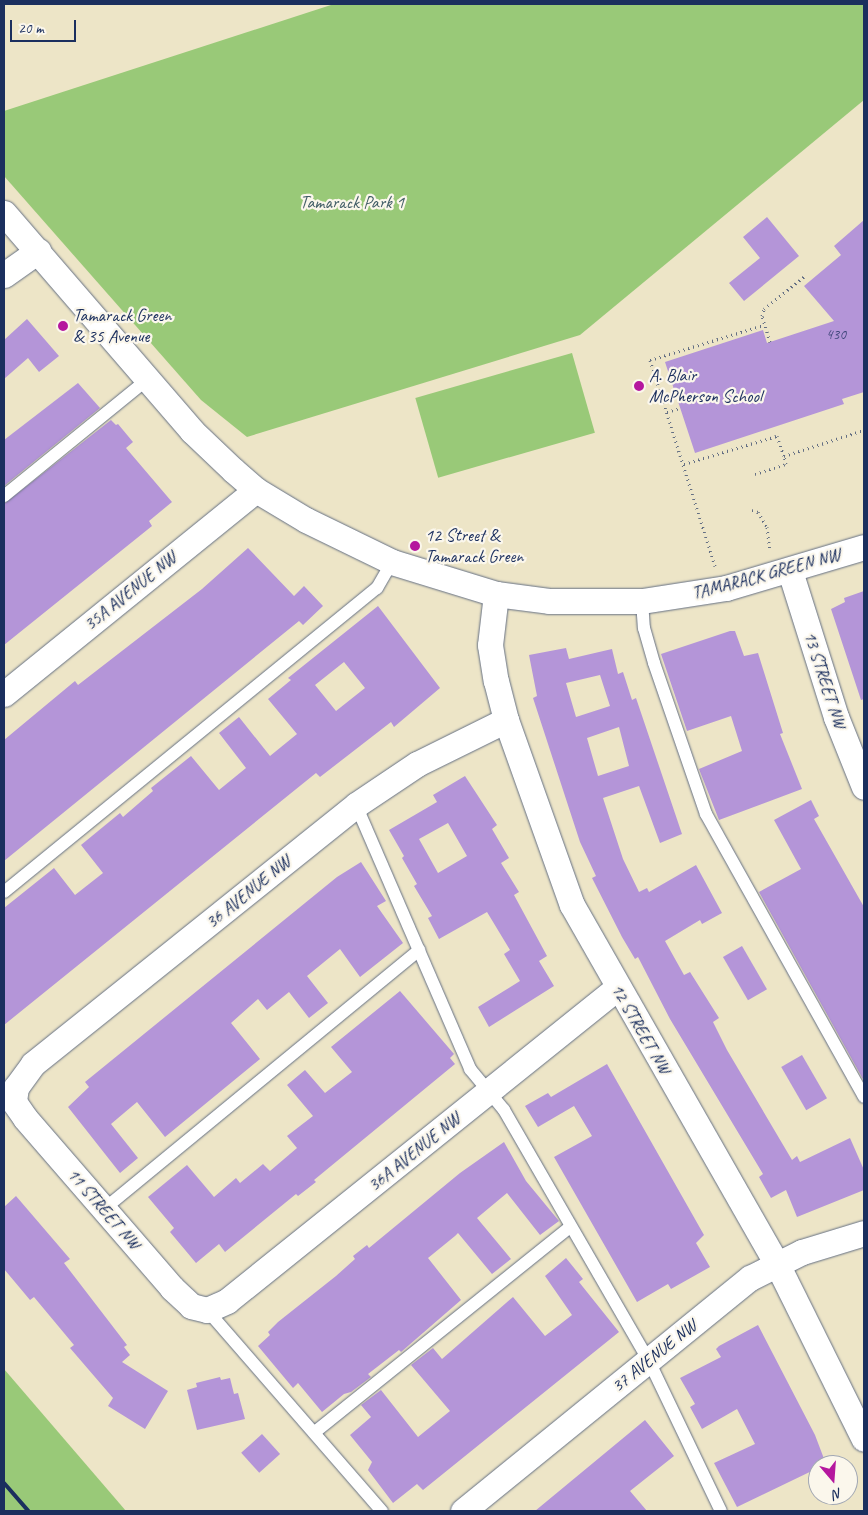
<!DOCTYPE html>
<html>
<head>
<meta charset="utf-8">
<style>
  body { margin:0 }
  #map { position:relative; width:868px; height:1515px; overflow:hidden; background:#ede5c7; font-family:Caveat,sans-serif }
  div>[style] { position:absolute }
  .green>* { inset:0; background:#99c978; transform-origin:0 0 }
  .building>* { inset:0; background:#b495d8; transform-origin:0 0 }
  .path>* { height:3px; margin-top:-1.5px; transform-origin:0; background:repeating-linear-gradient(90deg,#646f83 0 1px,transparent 0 5px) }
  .roads { filter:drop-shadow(0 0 1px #646f83) drop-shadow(0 0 1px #646f83) }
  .service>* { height:12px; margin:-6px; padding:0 6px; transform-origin:6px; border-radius:6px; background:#fff }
  .minor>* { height:25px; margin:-12.5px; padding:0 12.5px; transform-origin:12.5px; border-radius:12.5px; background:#fff }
  .rail>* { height:4px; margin:-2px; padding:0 2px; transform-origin:2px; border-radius:2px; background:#1b2f5e }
  .dots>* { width:14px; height:14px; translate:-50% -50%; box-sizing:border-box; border:2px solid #fbf7ec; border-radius:50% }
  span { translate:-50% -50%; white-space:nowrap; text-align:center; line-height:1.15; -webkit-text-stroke:4.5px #fbf7ec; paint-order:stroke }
  .number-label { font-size:15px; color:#41487c }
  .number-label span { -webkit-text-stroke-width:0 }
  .park-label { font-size:18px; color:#415d66 }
  .poi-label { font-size:18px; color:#1b2f5e }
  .left { translate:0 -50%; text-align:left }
  .street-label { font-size:18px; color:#1b2f5e }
  .frame { position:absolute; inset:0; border:5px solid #1b2f5e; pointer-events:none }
  .north { position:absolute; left:808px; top:1455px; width:50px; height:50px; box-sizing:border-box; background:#fbf7ec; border:1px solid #a1a7b3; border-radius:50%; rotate:162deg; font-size:14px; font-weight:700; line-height:20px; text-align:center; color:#1b2f5e }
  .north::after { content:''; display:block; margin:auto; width:18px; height:22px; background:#b5179e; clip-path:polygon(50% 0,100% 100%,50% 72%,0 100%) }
  .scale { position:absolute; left:10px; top:20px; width:66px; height:22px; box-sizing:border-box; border:2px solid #1b2f5e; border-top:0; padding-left:6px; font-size:15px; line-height:18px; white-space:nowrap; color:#1b2f5e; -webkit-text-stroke:4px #fbf7ec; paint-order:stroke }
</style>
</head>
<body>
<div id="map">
  <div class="green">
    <i style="clip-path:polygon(334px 4px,864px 4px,864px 100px,580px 335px,247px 437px,201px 400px,4px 176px,4px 111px)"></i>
    <i style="left:572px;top:353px;width:83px;height:163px;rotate:74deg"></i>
    <i style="clip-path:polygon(4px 1369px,126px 1511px,4px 1511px)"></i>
  </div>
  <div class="building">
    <i style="clip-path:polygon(767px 217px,799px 256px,744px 301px,729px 283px,760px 258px,743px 237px)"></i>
    <i style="clip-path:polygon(864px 220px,864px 392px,842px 399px,844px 404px,695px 453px,665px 362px,763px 330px,767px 343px,834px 321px,804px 286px,841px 255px,834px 246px)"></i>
    <i style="clip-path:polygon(27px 319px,59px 356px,39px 372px,28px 358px,4px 379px,4px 340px)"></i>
    <i style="clip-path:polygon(78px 383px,100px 408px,4px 486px,4px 440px)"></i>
    <i style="clip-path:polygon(111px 420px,116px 425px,118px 424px,133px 442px,126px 448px,172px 502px,149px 521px,152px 526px,4px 645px,4px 504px)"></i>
    <i style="clip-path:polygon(248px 548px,294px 596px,304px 586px,323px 606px,303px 625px,299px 621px,4px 861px,4px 740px,75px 681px,78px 685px,202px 589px)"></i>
    <i style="clip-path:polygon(864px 591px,864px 699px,861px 700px,831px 609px,845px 602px,844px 598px)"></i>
    <i style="clip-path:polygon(evenodd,378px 606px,440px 688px,394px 727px,391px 722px,320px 777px,316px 773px,4px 1025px,4px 908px,54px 868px,75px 895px,103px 873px,81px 845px,120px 813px,123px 817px,153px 791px,151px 788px,191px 756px,219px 790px,246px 768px,219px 733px,239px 717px,270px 756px,297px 734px,268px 699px,291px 680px,288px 678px,378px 606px,344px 662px,365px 688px,336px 711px,315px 685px,344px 662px)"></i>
    <i style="clip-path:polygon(730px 631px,735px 631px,744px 656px,758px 653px,783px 733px,780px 734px,802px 789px,719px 820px,699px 769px,742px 751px,731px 716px,687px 731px,661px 654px)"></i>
    <i style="clip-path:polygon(evenodd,566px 648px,569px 659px,612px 649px,618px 674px,623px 672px,632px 700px,636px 698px,682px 834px,660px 843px,639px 786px,603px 798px,623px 859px,639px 892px,647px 888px,649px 892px,696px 865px,722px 913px,702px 924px,700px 920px,665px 941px,684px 975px,690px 972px,719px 1018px,713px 1022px,727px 1050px,792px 1160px,797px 1156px,800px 1162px,850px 1138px,864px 1170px,864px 1190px,797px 1217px,786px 1190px,771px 1198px,759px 1177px,763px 1174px,670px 1019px,638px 957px,635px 959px,622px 937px,592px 878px,596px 876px,580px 842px,533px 698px,537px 696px,529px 655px,566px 648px,600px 675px,610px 706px,576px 717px,566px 683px,600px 675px,566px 648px,619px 727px,629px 766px,598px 776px,587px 738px,619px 727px)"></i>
    <i style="clip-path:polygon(evenodd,465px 776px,497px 825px,492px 829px,509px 858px,501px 863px,519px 892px,514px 895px,547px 956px,539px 961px,554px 986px,489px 1027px,478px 1007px,520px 981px,504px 954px,510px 950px,487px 912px,439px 939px,428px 918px,432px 916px,414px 886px,417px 884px,402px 858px,404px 856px,389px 830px,437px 802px,433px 795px,465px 776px,448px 823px,467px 856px,438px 873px,419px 839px,448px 823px)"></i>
    <i style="clip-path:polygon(811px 800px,819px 816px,814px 819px,864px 907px,864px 1081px,759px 892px,801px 869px,774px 820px)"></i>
    <i style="clip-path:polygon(361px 862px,386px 901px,377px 906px,403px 943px,360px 977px,340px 949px,307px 976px,328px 1003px,309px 1018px,289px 992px,267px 1010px,258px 999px,231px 1023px,260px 1059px,165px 1137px,137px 1102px,111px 1124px,138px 1158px,120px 1173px,68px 1107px,89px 1087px,85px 1082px,337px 877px)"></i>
    <i style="left:742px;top:946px;width:50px;height:22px;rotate:60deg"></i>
    <i style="clip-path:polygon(400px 991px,454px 1054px,450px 1058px,455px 1064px,314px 1180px,316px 1182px,298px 1196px,296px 1194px,225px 1252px,219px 1244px,196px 1263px,170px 1232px,174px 1228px,148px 1197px,187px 1165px,214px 1197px,236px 1178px,240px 1183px,263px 1164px,270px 1171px,297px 1148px,287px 1136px,313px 1116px,287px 1085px,305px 1070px,325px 1093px,352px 1072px,331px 1047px)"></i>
    <i style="left:802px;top:1055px;width:50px;height:24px;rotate:60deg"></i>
    <i style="clip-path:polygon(607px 1064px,704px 1235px,696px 1243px,710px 1267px,671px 1289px,668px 1284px,637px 1302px,554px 1157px,592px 1136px,574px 1106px,538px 1127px,525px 1106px,548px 1093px,551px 1097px)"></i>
    <i style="clip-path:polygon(504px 1142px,526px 1181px,559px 1221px,540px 1235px,507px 1193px,477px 1218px,511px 1259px,492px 1274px,458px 1233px,455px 1236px,428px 1258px,461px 1300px,401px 1352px,399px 1350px,368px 1374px,371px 1377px,351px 1392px,344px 1394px,322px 1412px,298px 1383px,293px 1388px,258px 1346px,270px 1335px,268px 1332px,278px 1322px,336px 1276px,355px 1259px,353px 1256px,367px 1245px,369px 1248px,460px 1173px)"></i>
    <i style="clip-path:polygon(16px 1196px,70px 1259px,64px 1263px,127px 1345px,124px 1347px,130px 1355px,122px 1362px,168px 1391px,145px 1429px,108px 1406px,113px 1398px,70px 1348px,74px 1345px,34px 1297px,30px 1300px,4px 1269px,4px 1207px)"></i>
    <i style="clip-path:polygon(566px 1258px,583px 1279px,579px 1282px,619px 1332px,423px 1490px,417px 1484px,393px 1503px,368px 1470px,372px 1462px,350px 1435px,371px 1417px,361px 1405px,381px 1390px,418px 1437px,450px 1411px,411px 1365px,433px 1348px,442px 1359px,513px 1297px,545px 1336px,572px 1315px,545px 1276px)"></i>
    <i style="clip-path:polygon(758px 1325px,815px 1435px,826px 1464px,818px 1465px,818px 1468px,737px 1507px,714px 1463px,755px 1444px,737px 1409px,702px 1429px,690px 1407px,695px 1404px,680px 1378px,721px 1357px,716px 1349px,719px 1346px)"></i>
    <i style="clip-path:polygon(220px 1377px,221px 1380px,230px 1378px,234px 1394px,238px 1393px,245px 1419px,197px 1430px,187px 1390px,197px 1387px,196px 1383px)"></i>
    <i style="clip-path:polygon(645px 1420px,674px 1456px,630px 1491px,647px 1511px,535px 1511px)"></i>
    <i style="left:262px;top:1434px;width:27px;height:28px;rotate:48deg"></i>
  </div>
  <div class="path">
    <i style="left:770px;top:342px;width:27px;rotate:-107deg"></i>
    <i style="left:762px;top:316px;width:7px;rotate:-74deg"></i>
    <i style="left:764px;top:309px;width:54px;rotate:-39deg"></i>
    <i style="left:667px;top:412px;width:14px;rotate:-17deg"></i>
    <i style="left:684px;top:464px;width:97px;rotate:-16.8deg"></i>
    <i style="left:777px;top:436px;width:21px;rotate:71deg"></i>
    <i style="left:784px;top:456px;width:84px;rotate:-18deg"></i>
    <i style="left:755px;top:474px;width:33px;rotate:-18deg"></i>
    <i style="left:786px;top:464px;width:8px;rotate:-104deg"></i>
    <i style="left:752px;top:510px;width:6px;rotate:18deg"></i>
    <i style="left:758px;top:512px;width:17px;rotate:59deg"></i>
    <i style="left:767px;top:527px;width:24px;rotate:83deg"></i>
    <i style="left:715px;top:566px;width:216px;rotate:-107.5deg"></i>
    <i style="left:650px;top:360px;width:119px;rotate:-17.1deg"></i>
  </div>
  <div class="roads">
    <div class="service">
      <i style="left:4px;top:496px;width:186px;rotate:-39.1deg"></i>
      <i style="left:642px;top:601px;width:27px;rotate:86deg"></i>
      <i style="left:644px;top:628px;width:36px;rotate:74deg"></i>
      <i style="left:654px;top:663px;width:160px;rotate:71deg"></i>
      <i style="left:706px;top:814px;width:324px;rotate:60.8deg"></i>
      <i style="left:356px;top:805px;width:288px;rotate:66.6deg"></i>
      <i style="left:470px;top:1069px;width:53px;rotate:50.3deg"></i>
      <i style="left:504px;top:1110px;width:290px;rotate:60deg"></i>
      <i style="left:649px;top:1361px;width:166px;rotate:64.4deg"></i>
      <i style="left:4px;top:892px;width:481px;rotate:-39.2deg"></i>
      <i style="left:377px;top:588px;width:30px;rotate:-60deg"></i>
      <i style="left:104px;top:1209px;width:408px;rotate:-39.4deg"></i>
      <i style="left:207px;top:1310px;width:267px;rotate:49deg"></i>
      <i style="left:315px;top:1432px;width:327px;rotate:-38.8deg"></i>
    </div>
    <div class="minor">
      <i style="left:4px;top:213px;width:288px;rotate:49.2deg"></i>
      <i style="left:192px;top:431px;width:57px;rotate:43.6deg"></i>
      <i style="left:233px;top:470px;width:30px;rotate:41deg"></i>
      <i style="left:256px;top:490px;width:58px;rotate:31deg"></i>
      <i style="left:306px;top:520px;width:96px;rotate:26deg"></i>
      <i style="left:392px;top:562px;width:109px;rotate:17.1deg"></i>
      <i style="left:496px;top:594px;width:53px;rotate:7.5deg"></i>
      <i style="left:549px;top:601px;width:93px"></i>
      <i style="left:642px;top:601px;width:85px;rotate:-8.8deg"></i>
      <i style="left:726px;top:588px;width:144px;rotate:-16.5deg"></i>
      <i style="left:4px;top:275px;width:42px;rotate:-35.2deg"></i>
      <i style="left:790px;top:571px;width:153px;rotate:72.5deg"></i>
      <i style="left:836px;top:717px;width:75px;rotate:68.2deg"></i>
      <i style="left:496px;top:594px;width:51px;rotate:96.7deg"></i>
      <i style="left:490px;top:645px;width:36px;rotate:81deg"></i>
      <i style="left:496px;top:681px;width:40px;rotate:75.6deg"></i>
      <i style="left:506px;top:720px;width:196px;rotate:70.4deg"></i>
      <i style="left:572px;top:905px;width:413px;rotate:60.3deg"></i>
      <i style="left:777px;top:1264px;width:195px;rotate:63.6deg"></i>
      <i style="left:4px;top:694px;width:324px;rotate:-39deg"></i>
      <i style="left:506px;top:720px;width:99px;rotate:153.7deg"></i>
      <i style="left:417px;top:764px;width:73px;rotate:146.1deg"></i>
      <i style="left:356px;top:805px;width:414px;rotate:141.3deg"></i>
      <i style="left:33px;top:1064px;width:29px;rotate:126deg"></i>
      <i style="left:16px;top:1087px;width:15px;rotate:98deg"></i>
      <i style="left:14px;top:1102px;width:19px;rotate:55deg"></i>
      <i style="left:25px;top:1118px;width:225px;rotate:49.1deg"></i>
      <i style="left:172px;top:1288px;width:26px;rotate:43deg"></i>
      <i style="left:191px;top:1306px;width:16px;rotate:14deg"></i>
      <i style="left:207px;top:1310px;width:22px;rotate:-24deg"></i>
      <i style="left:227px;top:1301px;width:500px;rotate:-38.75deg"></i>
      <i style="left:463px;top:1511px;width:370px;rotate:-39.1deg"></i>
      <i style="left:750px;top:1278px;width:58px;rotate:-26.6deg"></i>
      <i style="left:802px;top:1252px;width:65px;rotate:-17deg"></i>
    </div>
  </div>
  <div class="rail">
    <i style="left:4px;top:1483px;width:37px;rotate:49deg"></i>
  </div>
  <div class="dots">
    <i style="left:63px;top:326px;background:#b5179e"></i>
    <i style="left:639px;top:386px;background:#b5179e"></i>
    <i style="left:415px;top:546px;background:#b5179e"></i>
  </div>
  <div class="number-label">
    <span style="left:836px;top:335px">430</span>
  </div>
  <div class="park-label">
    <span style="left:352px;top:202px">Tamarack Park 1</span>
  </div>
  <div class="poi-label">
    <span class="left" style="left:73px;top:326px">Tamarack Green<br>&amp; 35 Avenue</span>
    <span class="left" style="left:649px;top:386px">A. Blair<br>McPherson School</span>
    <span class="left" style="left:425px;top:546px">12 Street &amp;<br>Tamarack Green</span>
  </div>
  <div class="street-label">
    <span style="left:766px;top:574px;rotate:-15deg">TAMARACK GREEN NW</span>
    <span style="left:130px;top:591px;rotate:-39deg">35A AVENUE NW</span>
    <span style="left:825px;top:680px;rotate:72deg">13 STREET NW</span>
    <span style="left:248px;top:892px;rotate:-39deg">36 AVENUE NW</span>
    <span style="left:641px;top:1029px;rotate:60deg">12 STREET NW</span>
    <span style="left:414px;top:1152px;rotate:-39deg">36A AVENUE NW</span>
    <span style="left:104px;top:1209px;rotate:49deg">11 STREET NW</span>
    <span style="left:654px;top:1356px;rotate:-39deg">37 AVENUE NW</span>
  </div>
  <div class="frame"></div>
  <div class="north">N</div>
  <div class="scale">20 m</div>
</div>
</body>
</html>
